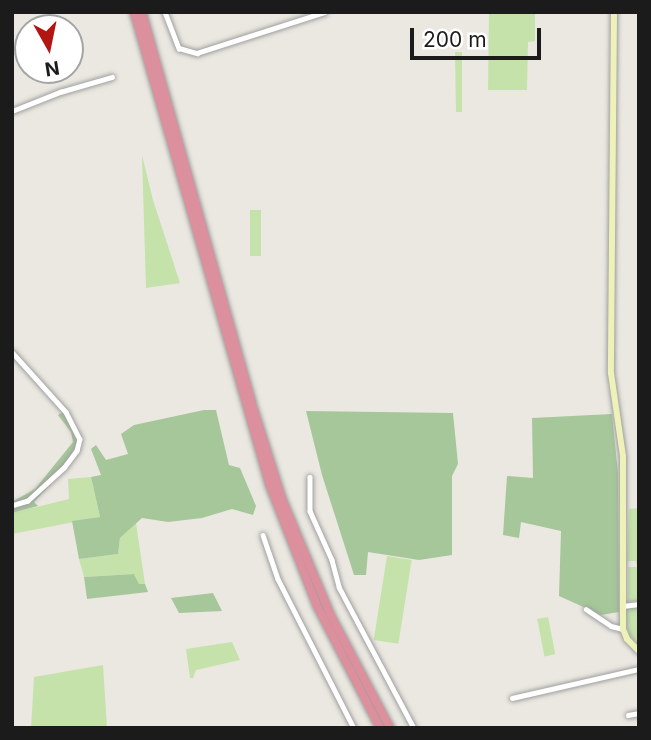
<!DOCTYPE html>
<html>
<head>
<meta charset="utf-8">
<style>
  body { margin:0 }
  #map { position:relative; width:651px; height:740px; overflow:hidden; background:#ebe8e1; font-family:Inter,sans-serif }
  div>[style] { position:absolute }
  .grass>* { inset:0; background:#c5e2ab; transform-origin:0 0 }
  .forest>* { inset:0; background:#a6c79a }
  .roads { filter:drop-shadow(0 0 2px #9f9f9f) drop-shadow(0 0 2px #9f9f9f) }
  .street>* { height:4.5px; margin:-2.25px; padding:0 2.25px; transform-origin:2.25px; border-radius:2.25px; background:#fff }
  .secondary>* { height:6px; margin:-3px; padding:0 3px; transform-origin:3px; border-radius:3px; background:#eef2b9 }
  .highway>* { height:8px; margin:-4px; padding:0 4px; transform-origin:4px; border-radius:4px; background:#dc8f9d }
  span { translate:-50% -50%; white-space:nowrap; text-align:center; line-height:1.15; -webkit-text-stroke:5px #fff; paint-order:stroke }
  .frame { position:absolute; inset:0; border:14px solid #1b1b1b; pointer-events:none }
  .north { position:absolute; left:14px; top:14px; width:70px; height:70px; box-sizing:border-box; background:#fff; border:2px solid #a4a4a4; border-radius:50%; rotate:171deg; font-size:19px; font-weight:700; line-height:28px; text-align:center; color:#1b1b1b }
  .north::after { content:''; display:block; margin:auto; width:24px; height:32px; background:#b31513; clip-path:polygon(50% 0,100% 100%,50% 72%,0 100%) }
  .scale { position:absolute; left:410px; top:28px; width:131px; height:32px; box-sizing:border-box; border:4px solid #1b1b1b; border-top:0; padding-left:9px; font-size:21px; line-height:24px; white-space:nowrap; color:#1b1b1b; -webkit-text-stroke:5px #fff; paint-order:stroke }
</style>
</head>
<body>
<div id="map">
  <div class="grass">
    <i style="clip-path:polygon(489px 12px,535px 12px,535px 41px,528px 42px,527px 90px,488px 90px)"></i>
    <i style="clip-path:polygon(455px 52px,462px 52px,462px 112px,456px 112px)"></i>
    <i style="clip-path:polygon(142px 155px,153px 200px,180px 283px,146px 288px)"></i>
    <i style="left:250px;top:210px;width:11px;height:46px"></i>
    <i style="clip-path:polygon(91px 477px,100px 517px,12px 534px,12px 513px,69px 499px,68px 479px)"></i>
    <i style="clip-path:polygon(639px 508px,639px 601px,628px 602px,628px 567px,637px 567px,636px 561px,627px 561px,629px 509px)"></i>
    <i style="clip-path:polygon(136px 523px,145px 584px,139px 584px,134px 574px,84px 577px,79px 559px,118px 554px,120px 538px)"></i>
    <i style="left:387px;top:556px;width:25px;height:85px;rotate:9deg"></i>
    <i style="clip-path:polygon(639px 606px,639px 646px,629px 634px,626px 622px,627px 608px)"></i>
    <i style="left:548px;top:617px;width:38px;height:11px;rotate:79deg"></i>
    <i style="clip-path:polygon(232px 642px,240px 660px,196px 670px,193px 678px,190px 678px,186px 649px)"></i>
    <i style="clip-path:polygon(103px 665px,107px 728px,31px 728px,34px 677px)"></i>
  </div>
  <div class="forest">
    <i style="clip-path:polygon(204px 410px,216px 410px,229px 465px,240px 468px,256px 506px,253px 515px,232px 509px,202px 518px,168px 522px,142px 518px,120px 538px,118px 554px,79px 559px,72px 521px,100px 517px,91px 477px,101px 475px,91px 449px,96px 445px,106px 460px,128px 454px,121px 434px,134px 425px)"></i>
    <i style="clip-path:polygon(306px 411px,453px 413px,458px 464px,452px 476px,452px 555px,419px 560px,368px 552px,366px 575px,354px 575px,322px 475px)"></i>
    <i style="clip-path:polygon(63px 412px,78px 440px,66px 468px,34px 502px,38px 506px,12px 513px,12px 502px,35px 489px,73px 442px,71px 432px,58px 415px)"></i>
    <i style="clip-path:polygon(612px 414px,618px 473px,619px 612px,601px 615px,559px 596px,561px 531px,521px 522px,519px 538px,503px 535px,507px 476px,533px 478px,532px 418px)"></i>
    <i style="clip-path:polygon(134px 574px,139px 584px,145px 584px,148px 592px,87px 599px,84px 577px)"></i>
    <i style="clip-path:polygon(213px 593px,222px 611px,179px 613px,171px 598px)"></i>
  </div>
  <div class="roads">
    <div class="street">
      <i style="left:165px;top:12px;width:39px;rotate:69deg"></i>
      <i style="left:179px;top:48px;width:19px;rotate:16deg"></i>
      <i style="left:197px;top:53px;width:134px;rotate:-17.8deg"></i>
      <i style="left:12px;top:111px;width:52px;rotate:-21.6deg"></i>
      <i style="left:60px;top:92px;width:54px;rotate:-16.1deg"></i>
      <i style="left:12px;top:352px;width:81px;rotate:48deg"></i>
      <i style="left:66px;top:412px;width:30px;rotate:63deg"></i>
      <i style="left:80px;top:439px;width:12px;rotate:104deg"></i>
      <i style="left:77px;top:451px;width:21px;rotate:127deg"></i>
      <i style="left:64px;top:468px;width:49px;rotate:137.5deg"></i>
      <i style="left:28px;top:501px;width:17px;rotate:163deg"></i>
      <i style="left:310px;top:477px;width:34px;rotate:90deg"></i>
      <i style="left:310px;top:511px;width:54px;rotate:65.8deg"></i>
      <i style="left:332px;top:560px;width:28px;rotate:75deg"></i>
      <i style="left:339px;top:587px;width:160px;rotate:62deg"></i>
      <i style="left:263px;top:535px;width:46px;rotate:71.2deg"></i>
      <i style="left:278px;top:579px;width:167px;rotate:63deg"></i>
      <i style="left:623px;top:606px;width:16px;rotate:-7deg"></i>
      <i style="left:586px;top:609px;width:30px;rotate:34deg"></i>
      <i style="left:611px;top:626px;width:12px;rotate:14deg"></i>
      <i style="left:512px;top:698px;width:130px;rotate:-12.9deg"></i>
      <i style="left:628px;top:715px;width:11px;rotate:-10deg"></i>
    </div>
    <div class="secondary">
      <i style="left:614px;top:12px;width:361px;rotate:90.5deg"></i>
      <i style="left:611px;top:373px;width:84px;rotate:81.8deg"></i>
      <i style="left:623px;top:456px;width:173px;rotate:90deg"></i>
      <i style="left:623px;top:629px;width:11px;rotate:68deg"></i>
      <i style="left:627px;top:639px;width:17px;rotate:45deg"></i>
    </div>
    <div class="highway">
      <i style="left:134px;top:12px;width:493px;rotate:74deg"></i>
      <i style="left:270px;top:486px;width:129px;rotate:68.6deg"></i>
      <i style="left:317px;top:606px;width:137px;rotate:62.7deg"></i>
      <i style="left:142px;top:12px;width:404px;rotate:74.3deg"></i>
      <i style="left:251px;top:401px;width:103px;rotate:72.4deg"></i>
      <i style="left:282px;top:499px;width:125px;rotate:67.3deg"></i>
      <i style="left:330px;top:614px;width:129px;rotate:62.2deg"></i>
    </div>
  </div>
  <div class="frame"></div>
  <div class="north">N</div>
  <div class="scale">200 m</div>
</div>
</body>
</html>
